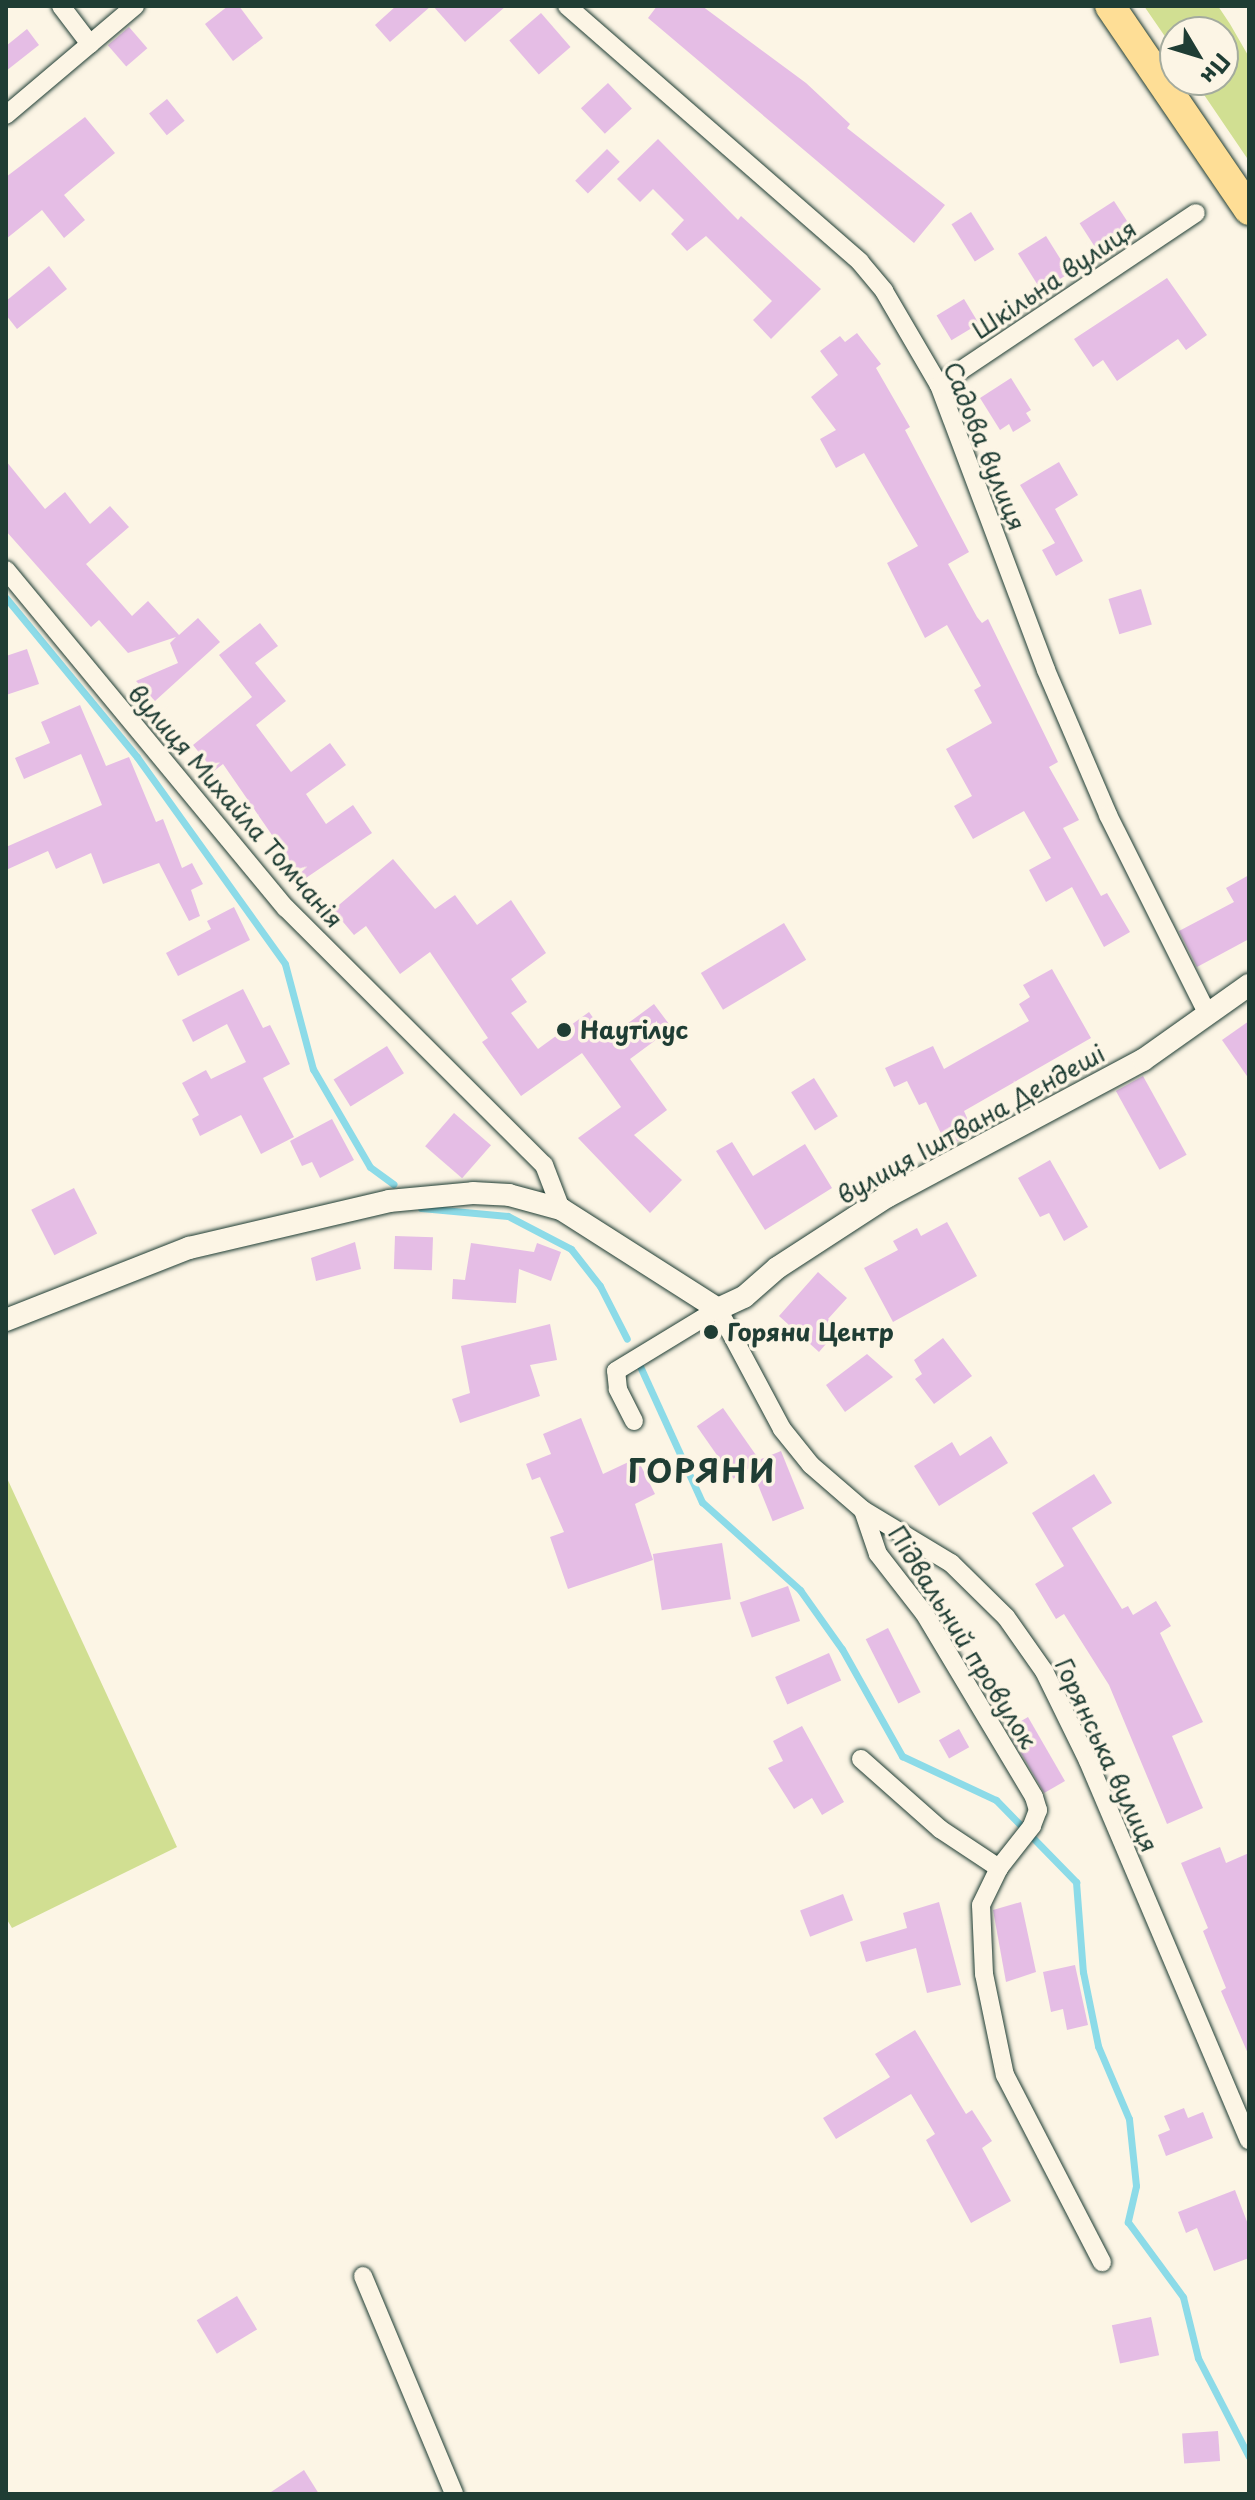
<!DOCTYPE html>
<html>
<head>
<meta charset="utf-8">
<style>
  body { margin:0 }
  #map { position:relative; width:1255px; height:2500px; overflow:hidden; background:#fcf5e5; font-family:"Playpen Sans",sans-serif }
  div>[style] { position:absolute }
  .green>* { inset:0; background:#d1df92 }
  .stream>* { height:7px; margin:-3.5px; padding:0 3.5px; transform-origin:3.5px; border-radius:3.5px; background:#8cdbe8 }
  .building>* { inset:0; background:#e5bde5; transform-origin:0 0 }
  .roads { filter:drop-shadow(0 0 2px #1f3d34) drop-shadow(0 0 2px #1f3d34) }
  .minor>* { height:18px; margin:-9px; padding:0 9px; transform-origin:9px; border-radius:9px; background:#fcf5e5 }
  .tertiary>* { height:22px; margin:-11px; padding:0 11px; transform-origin:11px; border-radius:11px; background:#fcf5e5 }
  .trunk>* { height:30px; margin:-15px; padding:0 15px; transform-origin:15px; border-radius:15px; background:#fede96 }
  .dots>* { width:22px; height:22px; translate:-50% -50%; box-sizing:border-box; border:4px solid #fcf5e5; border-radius:50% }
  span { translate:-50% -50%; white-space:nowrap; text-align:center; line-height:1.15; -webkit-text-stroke:7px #fcf5e5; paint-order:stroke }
  .street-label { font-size:24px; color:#1f3d34 }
  .poi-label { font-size:24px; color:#1f3d34; font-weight:700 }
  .left { translate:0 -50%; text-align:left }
  .district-label { font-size:32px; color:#1f3d34; font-weight:700; letter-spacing:2px }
  .frame { position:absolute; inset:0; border:8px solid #1f3d34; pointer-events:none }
  .north { position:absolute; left:1159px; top:16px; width:80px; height:80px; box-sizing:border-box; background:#fcf5e5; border:2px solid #a4ab9e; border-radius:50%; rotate:128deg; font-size:22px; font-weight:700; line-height:32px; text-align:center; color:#1f3d34 }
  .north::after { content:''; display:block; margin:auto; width:28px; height:36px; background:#1f3d34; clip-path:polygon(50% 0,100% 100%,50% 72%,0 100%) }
</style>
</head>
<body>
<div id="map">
  <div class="green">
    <i style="clip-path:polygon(1144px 6px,1218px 6px,1230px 24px,1249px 57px,1249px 161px,1194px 80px,1223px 80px,1223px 32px,1175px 32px,1175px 51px)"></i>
    <i style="clip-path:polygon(6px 1476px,177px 1847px,12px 1928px,6px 1918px)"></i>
  </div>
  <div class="stream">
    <i style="left:6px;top:598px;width:206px;rotate:50.5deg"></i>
    <i style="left:137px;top:757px;width:254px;rotate:54.4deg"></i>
    <i style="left:285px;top:964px;width:109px;rotate:75.1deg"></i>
    <i style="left:313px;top:1069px;width:113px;rotate:59.8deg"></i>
    <i style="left:370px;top:1167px;width:29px;rotate:36deg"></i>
    <i style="left:421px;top:1208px;width:87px;rotate:5.3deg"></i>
    <i style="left:508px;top:1216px;width:71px;rotate:27.6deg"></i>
    <i style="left:571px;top:1249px;width:47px;rotate:51.9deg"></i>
    <i style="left:600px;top:1286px;width:59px;rotate:63deg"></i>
    <i style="left:639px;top:1364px;width:152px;rotate:65.5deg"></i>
    <i style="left:702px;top:1502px;width:132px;rotate:41.9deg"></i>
    <i style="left:800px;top:1590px;width:72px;rotate:54.6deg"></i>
    <i style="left:842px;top:1649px;width:123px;rotate:60.7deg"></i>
    <i style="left:902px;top:1756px;width:104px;rotate:25.1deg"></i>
    <i style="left:996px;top:1800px;width:115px;rotate:45.7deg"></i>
    <i style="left:1076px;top:1882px;width:90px;rotate:85.6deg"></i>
    <i style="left:1083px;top:1972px;width:76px;rotate:78.5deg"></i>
    <i style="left:1098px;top:2046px;width:79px;rotate:67deg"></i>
    <i style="left:1129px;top:2119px;width:67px;rotate:84deg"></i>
    <i style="left:1136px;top:2186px;width:37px;rotate:103deg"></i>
    <i style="left:1128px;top:2222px;width:93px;rotate:53.7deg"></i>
    <i style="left:1183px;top:2297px;width:63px;rotate:76.2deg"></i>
    <i style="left:1198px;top:2358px;width:111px;rotate:62.7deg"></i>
  </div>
  <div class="building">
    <i style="clip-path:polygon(228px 6px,239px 6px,263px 38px,233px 61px,205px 24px)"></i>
    <i style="clip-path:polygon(396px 6px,431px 6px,390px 42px,375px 25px)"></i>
    <i style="clip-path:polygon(433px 6px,506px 6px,465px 42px)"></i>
    <i style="clip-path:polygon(657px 6px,702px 6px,806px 83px,850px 124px,847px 128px,945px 205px,914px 243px,648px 18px)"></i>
    <i style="left:541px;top:13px;width:45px;height:42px;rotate:49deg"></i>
    <i style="left:129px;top:27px;width:28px;height:28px;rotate:49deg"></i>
    <i style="clip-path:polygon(27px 29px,39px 45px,6px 71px,6px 46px)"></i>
    <i style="left:608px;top:83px;width:35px;height:37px;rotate:47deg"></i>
    <i style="left:167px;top:99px;width:28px;height:23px;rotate:51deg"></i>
    <i style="clip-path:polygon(85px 117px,115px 153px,64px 195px,85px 220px,64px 238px,42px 210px,6px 239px,6px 177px)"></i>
    <i style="clip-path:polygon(658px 139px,738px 220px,741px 216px,821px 289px,771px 339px,753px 320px,772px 301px,706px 236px,687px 251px,671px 234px,684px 220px,653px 189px,640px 202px,617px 179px)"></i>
    <i style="left:607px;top:149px;width:18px;height:45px;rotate:45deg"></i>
    <i style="left:1114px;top:201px;width:38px;height:41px;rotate:57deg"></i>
    <i style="left:971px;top:212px;width:44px;height:23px;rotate:58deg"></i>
    <i style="left:1046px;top:236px;width:44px;height:33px;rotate:58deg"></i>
    <i style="clip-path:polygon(49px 266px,67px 289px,17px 329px,6px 315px,6px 301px)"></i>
    <i style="clip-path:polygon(1167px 278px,1207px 335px,1186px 350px,1178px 339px,1117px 381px,1103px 360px,1093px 367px,1074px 339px)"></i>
    <i style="left:964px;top:299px;width:29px;height:32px;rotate:59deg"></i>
    <i style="clip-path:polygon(857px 333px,881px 364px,876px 368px,910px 427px,905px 430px,969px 552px,948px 564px,977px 617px,982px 623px,988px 619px,1058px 762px,1049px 767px,1079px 820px,1063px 828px,1101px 896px,1107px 893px,1130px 932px,1104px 947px,1072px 887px,1046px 902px,1029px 870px,1051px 858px,1024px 811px,973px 839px,954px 806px,972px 796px,946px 749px,992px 723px,974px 690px,981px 686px,947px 625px,925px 638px,887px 563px,918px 546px,864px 453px,836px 468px,820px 439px,836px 430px,811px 397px,838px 375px,820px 351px,840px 336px,845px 342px)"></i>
    <i style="clip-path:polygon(1011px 378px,1031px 410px,1026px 413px,1031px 421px,1013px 432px,1009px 424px,1000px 430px,980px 398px)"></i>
    <i style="clip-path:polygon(6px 461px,45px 509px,65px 492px,90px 524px,110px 506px,129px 527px,86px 564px,132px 616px,148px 601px,179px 635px,198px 618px,220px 642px,155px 701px,136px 681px,178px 663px,170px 643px,176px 637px,128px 653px,99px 620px,91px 627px,6px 531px)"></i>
    <i style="clip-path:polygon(1059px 462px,1078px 495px,1055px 509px,1083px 561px,1056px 576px,1042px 550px,1055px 543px,1020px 485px)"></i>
    <i style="left:1141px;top:589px;width:37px;height:34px;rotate:73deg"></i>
    <i style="clip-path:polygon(260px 623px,278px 646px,255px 663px,286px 701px,256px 725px,291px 772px,330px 743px,346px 765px,306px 794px,326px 824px,353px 805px,372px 833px,303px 880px,223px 764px,214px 771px,193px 745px,252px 697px,219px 655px)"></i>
    <i style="clip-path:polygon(27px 649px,39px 684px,6px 695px,6px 656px)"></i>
    <i style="clip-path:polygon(80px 705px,106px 766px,129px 757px,156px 822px,163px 819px,182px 868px,192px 863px,203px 884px,191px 890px,200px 916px,189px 921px,159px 863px,103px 884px,91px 853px,56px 869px,48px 851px,6px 870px,6px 847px,102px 805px,81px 754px,24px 779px,15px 758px,50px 743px,41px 722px)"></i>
    <i style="clip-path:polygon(393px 859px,435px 909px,455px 895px,477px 925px,511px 900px,546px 953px,511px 979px,527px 1002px,511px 1013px,538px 1049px,589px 1012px,608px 1038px,654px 1004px,672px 1028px,630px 1059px,667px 1110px,634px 1135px,682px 1180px,650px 1213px,578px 1138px,621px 1107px,582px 1053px,521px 1096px,482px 1042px,488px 1038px,430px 952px,400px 974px,366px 926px,354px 935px,333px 910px)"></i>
    <i style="clip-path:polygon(1249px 875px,1249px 939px,1197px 967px,1179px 931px,1234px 902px,1226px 888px)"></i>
    <i style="clip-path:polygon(234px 907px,250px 940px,178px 976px,166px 953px,211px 929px,207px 921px)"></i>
    <i style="left:784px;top:923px;width:43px;height:97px;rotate:59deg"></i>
    <i style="clip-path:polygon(1052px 969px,1091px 1038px,964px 1111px,974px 1134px,947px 1146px,926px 1102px,919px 1105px,907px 1081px,894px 1087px,885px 1068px,933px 1046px,944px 1069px,1029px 1021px,1019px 1004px,1030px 997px,1023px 985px)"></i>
    <i style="clip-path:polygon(243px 989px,263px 1028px,270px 1025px,290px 1064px,263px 1078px,294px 1137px,261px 1154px,241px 1115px,200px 1136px,192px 1119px,199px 1115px,182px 1083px,206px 1070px,211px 1079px,246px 1062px,227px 1024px,193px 1042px,182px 1020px)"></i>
    <i style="clip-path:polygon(1249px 1021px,1249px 1079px,1222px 1040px)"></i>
    <i style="left:387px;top:1046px;width:32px;height:63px;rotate:58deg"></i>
    <i style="left:1143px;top:1076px;width:90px;height:31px;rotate:61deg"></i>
    <i style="left:814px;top:1078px;width:45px;height:27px;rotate:58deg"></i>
    <i style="left:454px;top:1113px;width:49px;height:44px;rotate:41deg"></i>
    <i style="clip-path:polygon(332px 1119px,354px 1160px,320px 1178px,312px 1162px,302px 1166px,290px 1141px)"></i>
    <i style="clip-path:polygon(732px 1142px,753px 1176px,805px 1144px,832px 1188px,765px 1230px,716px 1151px)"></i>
    <i style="clip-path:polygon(1050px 1160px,1088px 1227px,1064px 1241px,1049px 1213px,1040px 1217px,1018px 1178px)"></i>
    <i style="left:74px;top:1188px;width:51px;height:48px;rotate:63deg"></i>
    <i style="clip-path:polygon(947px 1222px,977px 1276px,893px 1322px,864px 1268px,898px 1250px,893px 1241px,917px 1228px,921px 1236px)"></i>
    <i style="left:395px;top:1236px;width:38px;height:33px;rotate:2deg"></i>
    <i style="clip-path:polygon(355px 1242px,361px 1269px,316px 1281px,311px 1258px)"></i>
    <i style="clip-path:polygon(471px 1243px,534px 1252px,537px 1243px,561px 1252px,551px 1281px,519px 1269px,516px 1303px,452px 1299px,453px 1279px,465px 1280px)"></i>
    <i style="clip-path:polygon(818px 1272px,847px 1298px,828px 1319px,839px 1329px,819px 1352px,779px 1316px)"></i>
    <i style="clip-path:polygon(550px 1324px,557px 1360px,530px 1365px,540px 1396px,460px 1423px,452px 1399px,470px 1393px,461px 1346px)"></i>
    <i style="clip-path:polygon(943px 1338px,972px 1376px,934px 1404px,915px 1379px,922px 1374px,914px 1360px)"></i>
    <i style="clip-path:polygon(867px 1354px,893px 1377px,845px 1412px,826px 1385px)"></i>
    <i style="left:723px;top:1408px;width:64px;height:32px;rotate:55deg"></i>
    <i style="clip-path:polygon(581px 1418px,603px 1474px,637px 1458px,655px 1494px,635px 1504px,653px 1560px,568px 1589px,550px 1537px,564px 1532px,540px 1477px,532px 1480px,526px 1464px,551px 1454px,543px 1434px)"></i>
    <i style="clip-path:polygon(991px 1436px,1008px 1463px,939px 1506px,914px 1466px,952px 1442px,960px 1456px)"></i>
    <i style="left:781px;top:1451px;width:62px;height:34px;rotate:68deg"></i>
    <i style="clip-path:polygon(1094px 1474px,1112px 1503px,1072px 1528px,1122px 1609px,1128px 1606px,1133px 1615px,1156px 1601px,1171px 1626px,1160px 1633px,1203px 1722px,1172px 1736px,1203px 1808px,1167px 1824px,1109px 1685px,1064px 1614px,1056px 1619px,1035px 1584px,1064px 1566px,1032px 1513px)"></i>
    <i style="left:722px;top:1543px;width:57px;height:70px;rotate:81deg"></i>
    <i style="left:788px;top:1586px;width:37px;height:51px;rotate:71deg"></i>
    <i style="left:888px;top:1628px;width:72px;height:25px;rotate:63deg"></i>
    <i style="left:829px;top:1653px;width:30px;height:59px;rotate:66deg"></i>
    <i style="left:1028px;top:1717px;width:74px;height:24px;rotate:60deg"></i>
    <i style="clip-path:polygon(802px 1726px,844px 1802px,822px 1815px,812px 1798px,794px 1809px,768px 1768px,783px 1761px,773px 1741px)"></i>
    <i style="left:959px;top:1729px;width:21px;height:23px;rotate:61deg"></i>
    <i style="clip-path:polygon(1220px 1847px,1226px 1863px,1249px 1853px,1249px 2056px,1221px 1991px,1226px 1988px,1203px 1931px,1208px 1928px,1181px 1863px)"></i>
    <i style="left:843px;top:1894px;width:28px;height:46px;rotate:69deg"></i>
    <i style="clip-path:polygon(939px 1902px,961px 1985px,927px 1993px,916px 1948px,866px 1962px,860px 1942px,907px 1928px,903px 1913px)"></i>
    <i style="clip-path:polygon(1021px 1902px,1036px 1972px,1006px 1982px,993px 1910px)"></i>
    <i style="clip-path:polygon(1075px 1965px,1088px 2025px,1067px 2030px,1063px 2009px,1051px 2012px,1043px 1972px)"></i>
    <i style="clip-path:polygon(915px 2030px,966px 2114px,972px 2110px,992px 2141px,982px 2148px,1011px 2201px,971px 2223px,926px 2140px,935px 2134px,911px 2094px,836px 2139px,823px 2118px,890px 2077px,875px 2054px)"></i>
    <i style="clip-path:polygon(1184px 2108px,1188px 2118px,1203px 2112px,1213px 2138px,1166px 2156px,1158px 2135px,1170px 2130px,1164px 2116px)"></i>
    <i style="clip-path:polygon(1235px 2190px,1249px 2227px,1249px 2258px,1214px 2271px,1197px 2228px,1186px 2233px,1178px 2212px)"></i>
    <i style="left:237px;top:2296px;width:39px;height:47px;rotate:59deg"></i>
    <i style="left:1151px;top:2317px;width:39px;height:40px;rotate:78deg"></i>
    <i style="left:1218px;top:2431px;width:30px;height:36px;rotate:86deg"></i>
    <i style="clip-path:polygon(304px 2470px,319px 2494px,268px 2494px)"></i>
  </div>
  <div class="roads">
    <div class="minor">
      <i style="left:61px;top:6px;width:48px;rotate:52.7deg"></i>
      <i style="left:567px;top:6px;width:389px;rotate:41.1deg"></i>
      <i style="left:860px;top:262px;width:38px;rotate:50deg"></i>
      <i style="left:884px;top:291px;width:109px;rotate:59.7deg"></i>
      <i style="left:939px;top:385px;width:304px;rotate:69.4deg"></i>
      <i style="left:1046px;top:670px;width:158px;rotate:66.8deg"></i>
      <i style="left:1108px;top:815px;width:221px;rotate:63.4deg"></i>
      <i style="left:6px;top:115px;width:169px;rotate:-40.2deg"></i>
      <i style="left:939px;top:385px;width:309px;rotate:-33.8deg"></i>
      <i style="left:6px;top:570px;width:439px;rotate:50.4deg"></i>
      <i style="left:286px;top:908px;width:364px;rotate:44.9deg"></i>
      <i style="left:544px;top:1165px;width:47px;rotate:68.9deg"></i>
      <i style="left:634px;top:1421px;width:36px;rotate:-117deg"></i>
      <i style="left:618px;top:1389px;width:18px;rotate:-96deg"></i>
      <i style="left:616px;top:1371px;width:119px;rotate:-31.3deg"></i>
      <i style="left:718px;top:1309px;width:136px;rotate:61.9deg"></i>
      <i style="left:782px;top:1429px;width:46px;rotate:51.1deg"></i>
      <i style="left:811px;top:1465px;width:69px;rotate:40.9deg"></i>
      <i style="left:863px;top:1510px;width:103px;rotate:31.1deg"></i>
      <i style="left:951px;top:1563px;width:77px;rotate:44.5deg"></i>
      <i style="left:1006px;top:1617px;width:66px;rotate:54.9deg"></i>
      <i style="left:1044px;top:1671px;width:100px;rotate:63.9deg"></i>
      <i style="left:1088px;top:1761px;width:412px;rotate:67deg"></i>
      <i style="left:863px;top:1510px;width:46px;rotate:71.2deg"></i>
      <i style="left:878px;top:1554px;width:75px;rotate:52.1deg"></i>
      <i style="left:924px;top:1613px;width:214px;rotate:59.1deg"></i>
      <i style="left:1034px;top:1797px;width:14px;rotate:73deg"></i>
      <i style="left:1038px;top:1810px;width:17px;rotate:111deg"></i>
      <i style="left:1032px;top:1826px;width:53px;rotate:128.2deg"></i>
      <i style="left:999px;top:1868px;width:41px;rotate:115.9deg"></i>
      <i style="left:981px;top:1905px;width:69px;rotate:87.5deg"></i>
      <i style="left:984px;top:1974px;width:103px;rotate:78.3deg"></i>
      <i style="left:1005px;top:2075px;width:211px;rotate:62.6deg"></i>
      <i style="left:861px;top:1759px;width:106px;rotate:41.5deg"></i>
      <i style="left:940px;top:1829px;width:71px;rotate:33.5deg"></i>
      <i style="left:363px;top:2276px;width:236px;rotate:67.3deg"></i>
    </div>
    <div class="tertiary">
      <i style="left:6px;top:1320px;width:197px;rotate:-21.5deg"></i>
      <i style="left:189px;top:1248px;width:205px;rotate:-13.2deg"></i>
      <i style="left:389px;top:1201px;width:84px;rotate:-5.4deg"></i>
      <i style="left:473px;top:1193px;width:36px;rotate:3deg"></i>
      <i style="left:509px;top:1195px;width:54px;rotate:15.1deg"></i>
      <i style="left:561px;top:1209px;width:186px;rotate:32.5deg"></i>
      <i style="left:718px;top:1309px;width:29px;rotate:-25deg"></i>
      <i style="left:744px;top:1297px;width:44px;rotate:-41.3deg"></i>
      <i style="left:777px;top:1268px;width:132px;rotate:-33deg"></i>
      <i style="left:888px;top:1196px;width:289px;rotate:-28.1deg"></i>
      <i style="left:1143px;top:1060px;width:130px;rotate:-35.3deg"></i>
    </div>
    <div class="trunk">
      <i style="left:1110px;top:6px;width:247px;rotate:55.7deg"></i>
    </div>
  </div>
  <div class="dots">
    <i style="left:564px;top:1030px;background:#1f3d34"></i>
    <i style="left:711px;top:1332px;background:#1f3d34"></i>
  </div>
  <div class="street-label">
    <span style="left:1054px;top:279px;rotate:-34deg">Шкільна вулиця</span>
    <span style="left:985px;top:446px;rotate:68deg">Садова вулиця</span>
    <span style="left:236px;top:806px;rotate:49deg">вулиця Михайла Томчанія</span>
    <span style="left:971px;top:1124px;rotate:-29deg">вулиця Іштвана Дендеші</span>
    <span style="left:963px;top:1637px;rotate:58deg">Підвальний провулок</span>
    <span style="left:1107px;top:1755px;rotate:65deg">Горянська вулиця</span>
  </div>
  <div class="poi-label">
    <span class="left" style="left:580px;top:1030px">Наутілус</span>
    <span class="left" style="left:727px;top:1332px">Горяни Центр</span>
  </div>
  <div class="district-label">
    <span style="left:702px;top:1470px">ГОРЯНИ</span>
  </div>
  <div class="frame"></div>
  <div class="north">Пн</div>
</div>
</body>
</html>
